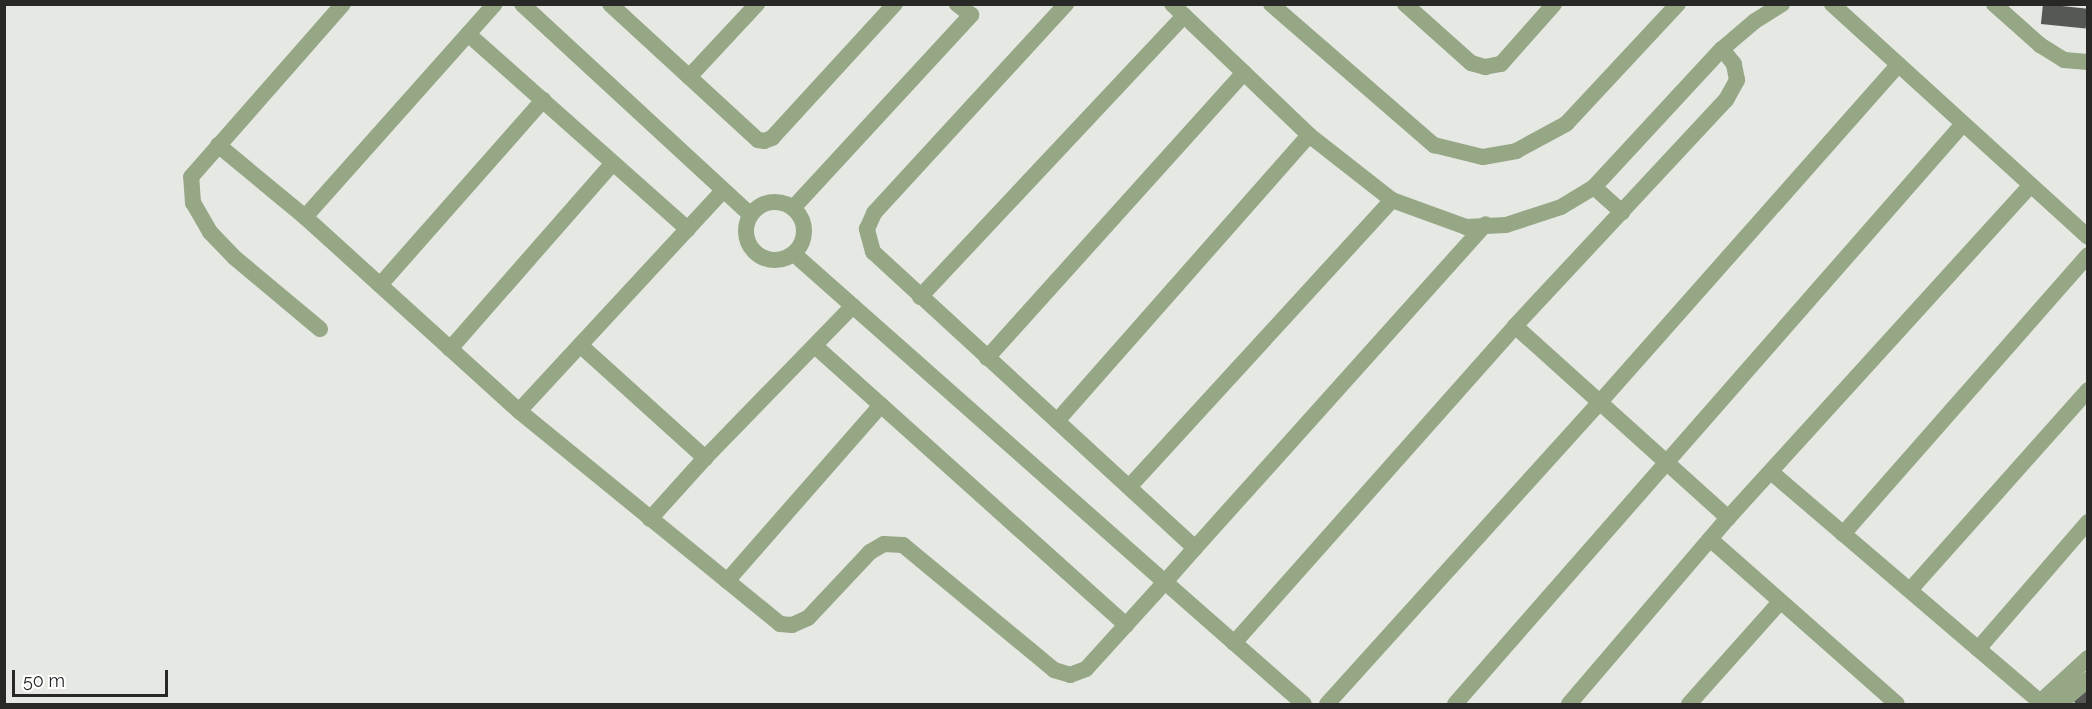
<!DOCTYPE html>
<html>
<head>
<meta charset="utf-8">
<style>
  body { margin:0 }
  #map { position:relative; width:2092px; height:709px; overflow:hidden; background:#e6e8e4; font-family:Raleway,sans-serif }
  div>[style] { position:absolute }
  .building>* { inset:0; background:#565854; transform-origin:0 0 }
  .minor>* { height:16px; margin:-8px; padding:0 8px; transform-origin:8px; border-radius:8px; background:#95a784 }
  .minor>.ring { margin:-8px; padding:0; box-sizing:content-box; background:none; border:16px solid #95a784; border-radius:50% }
  span { translate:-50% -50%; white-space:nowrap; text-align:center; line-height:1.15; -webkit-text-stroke:6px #fff; paint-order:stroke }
  .frame { position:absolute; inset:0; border:6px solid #282927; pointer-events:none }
  .scale { position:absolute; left:12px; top:670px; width:156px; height:27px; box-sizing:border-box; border:3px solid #282927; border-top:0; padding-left:8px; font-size:18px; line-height:21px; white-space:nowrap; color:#282927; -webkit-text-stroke:4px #fff; paint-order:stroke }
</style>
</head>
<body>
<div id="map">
  <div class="building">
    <i style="left:2043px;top:4px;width:45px;height:20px;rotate:6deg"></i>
    <i style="clip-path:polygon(2088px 681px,2088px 704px,2076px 704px,2069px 696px)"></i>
  </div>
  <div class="minor">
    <i style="left:522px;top:4px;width:311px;rotate:42.7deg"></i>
    <i style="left:610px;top:4px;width:201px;rotate:42.6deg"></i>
    <i style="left:758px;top:140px;width:6px;rotate:9deg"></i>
    <i style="left:764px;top:141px;width:9px;rotate:-21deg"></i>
    <i style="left:772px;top:138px;width:182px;rotate:-47.5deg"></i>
    <i style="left:1172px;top:4px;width:190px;rotate:43.7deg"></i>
    <i style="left:1309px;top:135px;width:105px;rotate:38.1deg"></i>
    <i style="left:1392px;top:200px;width:79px;rotate:20deg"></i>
    <i style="left:1466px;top:227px;width:40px;rotate:-2.9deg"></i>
    <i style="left:1506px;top:225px;width:58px;rotate:-18.1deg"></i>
    <i style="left:1561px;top:207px;width:39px;rotate:-31deg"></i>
    <i style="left:1594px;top:187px;width:188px;rotate:-47.2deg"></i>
    <i style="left:1722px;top:49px;width:43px;rotate:-40.3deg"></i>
    <i style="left:1755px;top:21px;width:32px;rotate:-32deg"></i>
    <i style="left:1271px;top:4px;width:216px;rotate:40.9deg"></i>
    <i style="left:1434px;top:145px;width:50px;rotate:13.8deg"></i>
    <i style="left:1483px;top:157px;width:34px;rotate:-10deg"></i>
    <i style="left:1516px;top:151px;width:57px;rotate:-28.4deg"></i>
    <i style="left:1566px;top:124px;width:164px;rotate:-47deg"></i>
    <i style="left:1405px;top:4px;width:89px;rotate:41.8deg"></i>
    <i style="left:1471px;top:63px;width:15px;rotate:16deg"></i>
    <i style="left:1485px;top:67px;width:16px;rotate:-11deg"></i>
    <i style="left:1501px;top:64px;width:80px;rotate:-48.5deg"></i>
    <i style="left:1832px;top:4px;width:346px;rotate:42.3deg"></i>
    <i style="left:1994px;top:4px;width:62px;rotate:41.7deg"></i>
    <i style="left:2040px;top:45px;width:28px;rotate:32deg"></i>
    <i style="left:2064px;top:60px;width:24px;rotate:5deg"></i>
    <i style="left:468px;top:34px;width:294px;rotate:41.6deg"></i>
    <i style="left:689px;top:77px;width:100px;rotate:-47deg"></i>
    <i style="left:218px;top:145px;width:113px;rotate:39.6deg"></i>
    <i style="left:305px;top:217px;width:289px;rotate:42.2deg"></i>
    <i style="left:519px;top:411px;width:337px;rotate:39.2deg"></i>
    <i style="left:780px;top:624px;width:12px;rotate:5deg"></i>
    <i style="left:792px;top:625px;width:17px;rotate:-24deg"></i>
    <i style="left:808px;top:618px;width:91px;rotate:-46.8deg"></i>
    <i style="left:870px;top:552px;width:16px;rotate:-30deg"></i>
    <i style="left:884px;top:544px;width:19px;rotate:3deg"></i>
    <i style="left:903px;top:545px;width:196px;rotate:39.6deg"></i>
    <i style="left:1054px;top:670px;width:17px;rotate:17deg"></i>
    <i style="left:1070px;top:675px;width:17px;rotate:-21deg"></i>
    <i style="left:1086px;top:669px;width:118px;rotate:-47.8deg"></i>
    <i style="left:1165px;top:582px;width:185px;rotate:41.3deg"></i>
    <i style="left:1594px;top:187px;width:38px;rotate:42deg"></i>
    <i class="ring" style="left:746px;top:202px;width:42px;height:42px"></i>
    <i style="left:793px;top:208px;width:263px;rotate:-47.3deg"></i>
    <i style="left:971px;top:15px;width:18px;rotate:-142deg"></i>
    <i style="left:305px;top:217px;width:285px;rotate:-48.3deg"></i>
    <i style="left:794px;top:254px;width:495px;rotate:41.5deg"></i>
    <i style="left:1165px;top:582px;width:45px;rotate:-48.6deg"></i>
    <i style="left:1195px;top:548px;width:437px;rotate:-137.4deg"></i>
    <i style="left:873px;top:252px;width:24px;rotate:-105deg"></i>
    <i style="left:867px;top:229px;width:17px;rotate:-66deg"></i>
    <i style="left:874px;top:213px;width:284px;rotate:-47.4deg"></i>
    <i style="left:380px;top:285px;width:247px;rotate:-48.6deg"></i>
    <i style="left:920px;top:297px;width:386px;rotate:-46.8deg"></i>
    <i style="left:1515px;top:326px;width:287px;rotate:42deg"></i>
    <i style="left:320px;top:329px;width:111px;rotate:-140.1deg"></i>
    <i style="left:235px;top:258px;width:36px;rotate:-134deg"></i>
    <i style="left:210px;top:232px;width:34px;rotate:-120deg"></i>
    <i style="left:193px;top:203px;width:26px;rotate:-94deg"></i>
    <i style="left:191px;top:177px;width:230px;rotate:-48.7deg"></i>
    <i style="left:580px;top:345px;width:169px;rotate:42.1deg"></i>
    <i style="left:815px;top:346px;width:418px;rotate:41.9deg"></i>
    <i style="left:450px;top:349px;width:247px;rotate:-48.8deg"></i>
    <i style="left:987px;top:358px;width:384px;rotate:-48deg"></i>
    <i style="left:519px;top:411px;width:300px;rotate:-47.2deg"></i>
    <i style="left:1057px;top:421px;width:381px;rotate:-48.6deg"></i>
    <i style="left:1771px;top:472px;width:355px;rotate:40.5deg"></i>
    <i style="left:1130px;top:486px;width:388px;rotate:-47.5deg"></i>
    <i style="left:650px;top:519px;width:82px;rotate:-48deg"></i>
    <i style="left:705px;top:458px;width:212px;rotate:-45.8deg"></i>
    <i style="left:1843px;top:534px;width:371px;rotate:-48.7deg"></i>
    <i style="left:1710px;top:539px;width:249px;rotate:41.4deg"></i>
    <i style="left:1195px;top:548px;width:435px;rotate:-48.1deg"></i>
    <i style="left:727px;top:581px;width:234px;rotate:-48.8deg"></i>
    <i style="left:1910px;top:590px;width:268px;rotate:-48.3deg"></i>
    <i style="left:1234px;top:643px;width:424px;rotate:-48.4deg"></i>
    <i style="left:1515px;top:326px;width:309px;rotate:-47deg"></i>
    <i style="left:1726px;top:100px;width:23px;rotate:-61deg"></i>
    <i style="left:1737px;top:80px;width:16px;rotate:-101deg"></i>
    <i style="left:1734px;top:64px;width:19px;rotate:-129deg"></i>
    <i style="left:1978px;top:649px;width:168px;rotate:-49.1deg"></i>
    <i style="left:1327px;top:704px;width:407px;rotate:-47.9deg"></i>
    <i style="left:1600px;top:402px;width:450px;rotate:-48.5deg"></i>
    <i style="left:1455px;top:704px;width:770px;rotate:-48.79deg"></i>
    <i style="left:1569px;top:704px;width:245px;rotate:-49.5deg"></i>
    <i style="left:1728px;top:518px;width:449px;rotate:-47.7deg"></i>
    <i style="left:1689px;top:704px;width:137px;rotate:-48.3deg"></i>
    <i style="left:2038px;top:704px;width:68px;rotate:-42.6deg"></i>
    <i style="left:2059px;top:704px;width:38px;rotate:-40deg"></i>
  </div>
  <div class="frame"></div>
  <div class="scale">50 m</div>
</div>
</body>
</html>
